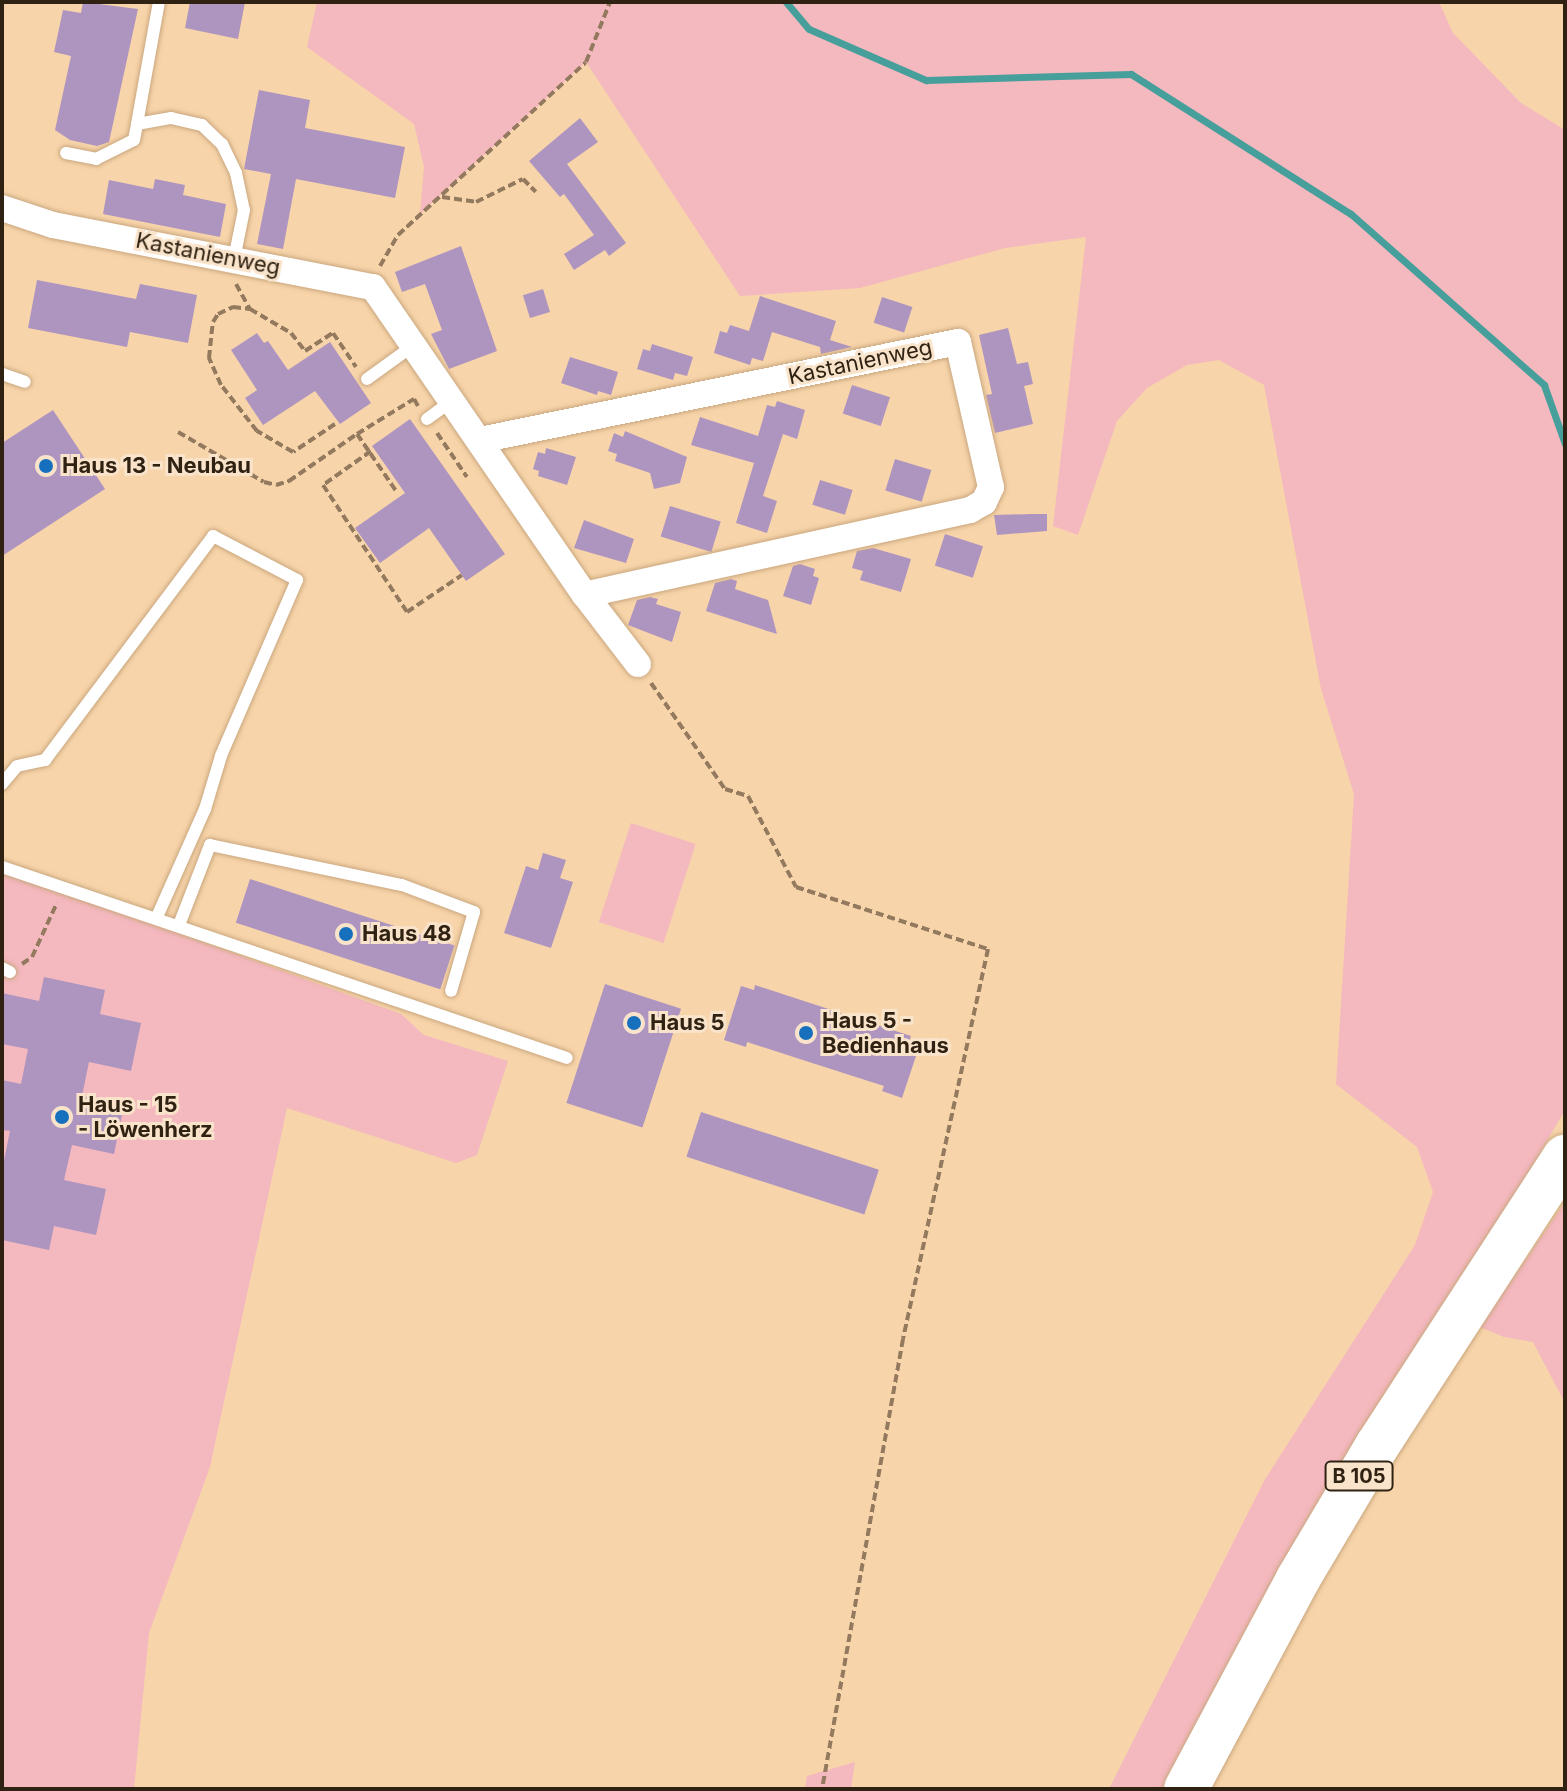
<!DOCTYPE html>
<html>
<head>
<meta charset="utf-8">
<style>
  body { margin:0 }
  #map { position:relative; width:1567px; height:1791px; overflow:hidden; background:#f8d4aa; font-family:Inter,sans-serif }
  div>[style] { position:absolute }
  .green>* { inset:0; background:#f4b8bf; transform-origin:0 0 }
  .stream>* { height:7px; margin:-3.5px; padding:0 3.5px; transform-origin:3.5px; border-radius:3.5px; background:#469f9b }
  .building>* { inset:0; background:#ae95c0; transform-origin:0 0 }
  .path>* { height:4px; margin-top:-2px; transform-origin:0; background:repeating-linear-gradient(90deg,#937a5e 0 8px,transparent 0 12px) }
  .roads { filter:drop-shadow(0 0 2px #c9a77f) drop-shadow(0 0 2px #c9a77f) }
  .lane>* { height:12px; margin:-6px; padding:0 6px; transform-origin:6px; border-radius:6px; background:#fff }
  .street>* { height:26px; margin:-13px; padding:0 13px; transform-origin:13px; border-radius:13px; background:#fff }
  .highway>* { height:44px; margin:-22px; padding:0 22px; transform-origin:22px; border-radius:22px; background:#fff }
  .dots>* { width:22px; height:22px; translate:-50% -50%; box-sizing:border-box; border:4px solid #f9e4cb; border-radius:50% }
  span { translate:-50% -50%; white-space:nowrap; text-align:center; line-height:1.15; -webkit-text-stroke:6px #f9e4cb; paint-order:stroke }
  .shield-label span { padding:2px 6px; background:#f9e4cb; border:2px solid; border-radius:6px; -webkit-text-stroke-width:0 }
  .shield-label { font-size:20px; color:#302212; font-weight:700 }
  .street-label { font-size:22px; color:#302212 }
  .poi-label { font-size:22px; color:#302212; font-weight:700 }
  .left { translate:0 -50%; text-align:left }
  .frame { position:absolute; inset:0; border:4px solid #302212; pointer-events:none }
</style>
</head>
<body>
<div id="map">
  <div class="green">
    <i style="clip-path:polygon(317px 2px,1439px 2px,1453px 33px,1521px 103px,1565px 130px,1565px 1110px,1169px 1789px,1109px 1789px,1264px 1481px,1415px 1245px,1433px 1192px,1417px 1147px,1336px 1084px,1354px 794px,1321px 689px,1264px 385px,1219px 360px,1187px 365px,1147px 388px,1117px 421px,1078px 535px,1053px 526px,1086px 237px,1005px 248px,860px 288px,740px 296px,586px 62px,420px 214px,424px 167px,414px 124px,307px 47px)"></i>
    <i style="left:631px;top:823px;width:68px;height:104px;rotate:18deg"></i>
    <i style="clip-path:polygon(2px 869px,401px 1014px,424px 1035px,508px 1061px,477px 1155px,456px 1163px,287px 1108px,210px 1467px,149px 1633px,134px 1789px,2px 1789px)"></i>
    <i style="clip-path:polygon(1565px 1202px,1565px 1403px,1533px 1342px,1504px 1337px,1480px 1327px)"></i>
    <i style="clip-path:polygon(855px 1762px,851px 1789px,805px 1789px,807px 1776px)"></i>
  </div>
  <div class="stream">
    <i style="left:786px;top:2px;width:35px;rotate:50deg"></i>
    <i style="left:809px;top:29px;width:128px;rotate:23.6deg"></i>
    <i style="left:926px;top:80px;width:205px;rotate:-1.7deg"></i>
    <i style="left:1131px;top:74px;width:261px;rotate:32.5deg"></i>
    <i style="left:1351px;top:214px;width:258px;rotate:41.5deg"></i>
    <i style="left:1544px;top:385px;width:63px;rotate:70.4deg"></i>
  </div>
  <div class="building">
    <i style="clip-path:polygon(83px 2px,138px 9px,109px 142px,97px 146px,70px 140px,55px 130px,71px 56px,54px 52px,63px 10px,81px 13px)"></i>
    <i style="clip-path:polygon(190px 2px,245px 2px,238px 39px,185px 28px)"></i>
    <i style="clip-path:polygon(259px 90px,310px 100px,305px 128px,405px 147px,395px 198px,296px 179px,283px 249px,257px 244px,271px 174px,244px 169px)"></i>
    <i style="clip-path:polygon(580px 118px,598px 142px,567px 164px,626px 243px,609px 256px,605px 250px,574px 270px,564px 254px,594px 235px,564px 194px,560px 197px,529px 161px)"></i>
    <i style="clip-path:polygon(155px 179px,185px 185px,183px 195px,226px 204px,220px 237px,103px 214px,109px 180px,153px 189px)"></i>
    <i style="clip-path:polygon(461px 246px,497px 351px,449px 369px,431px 334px,442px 330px,425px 284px,402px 292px,395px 272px)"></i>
    <i style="clip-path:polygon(37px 280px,136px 299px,140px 284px,197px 295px,188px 343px,130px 332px,127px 347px,28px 328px)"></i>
    <i style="left:543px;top:289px;width:24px;height:21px;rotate:73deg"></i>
    <i style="clip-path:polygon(760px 296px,836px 321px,830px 340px,852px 347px,821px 354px,820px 347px,772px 332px,763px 361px,752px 358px,750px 365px,714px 353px,720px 331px,727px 333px,730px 325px,749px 331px)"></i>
    <i style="left:882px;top:297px;width:32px;height:27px;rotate:18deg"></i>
    <i style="clip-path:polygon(1008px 328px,1017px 364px,1028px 362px,1033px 384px,1024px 386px,1033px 424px,995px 433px,986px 395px,992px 394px,979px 335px)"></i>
    <i style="clip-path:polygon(257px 333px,264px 343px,268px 341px,288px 370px,330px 342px,371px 403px,340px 424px,315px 391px,263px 425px,245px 398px,257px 390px,231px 350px)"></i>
    <i style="clip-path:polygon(652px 344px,693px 357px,687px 376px,675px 373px,673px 380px,637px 369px,643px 349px,650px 351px)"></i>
    <i style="clip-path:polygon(570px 357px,618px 372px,611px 395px,598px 391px,597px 395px,561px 383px)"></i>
    <i style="left:852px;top:385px;width:40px;height:30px;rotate:18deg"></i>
    <i style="clip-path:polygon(777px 401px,805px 410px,797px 439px,783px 434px,763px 496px,777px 501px,767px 533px,736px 523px,754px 463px,691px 445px,700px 417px,758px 436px,767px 405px,775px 407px)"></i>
    <i style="clip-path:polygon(53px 410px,105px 489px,2px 556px,2px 443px)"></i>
    <i style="clip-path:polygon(410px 419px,505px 554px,466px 581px,429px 528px,380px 563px,355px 528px,405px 493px,372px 446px)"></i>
    <i style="clip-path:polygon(625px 431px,687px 457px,680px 483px,654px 489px,650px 473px,615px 461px,617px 454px,608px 451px,614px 433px,623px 437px)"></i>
    <i style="clip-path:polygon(546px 448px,576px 457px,567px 485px,538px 476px,539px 471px,533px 469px,538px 452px,545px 454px)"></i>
    <i style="left:895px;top:459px;width:38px;height:33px;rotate:17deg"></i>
    <i style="left:820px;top:480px;width:34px;height:26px;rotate:17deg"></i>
    <i style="left:670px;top:506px;width:53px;height:32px;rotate:17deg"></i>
    <i style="clip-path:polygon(1032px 514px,1047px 514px,1047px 531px,997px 535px,994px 515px)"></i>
    <i style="clip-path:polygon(584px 520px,634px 539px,626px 563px,574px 548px)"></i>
    <i style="left:945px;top:534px;width:40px;height:33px;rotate:18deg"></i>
    <i style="clip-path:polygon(873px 548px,911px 559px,901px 592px,860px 580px,863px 571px,852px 568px,857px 551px)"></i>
    <i style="clip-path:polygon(800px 564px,815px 569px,813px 576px,819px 578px,811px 605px,783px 596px,793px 566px)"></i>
    <i style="clip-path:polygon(731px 579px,737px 581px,735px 589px,768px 600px,777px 634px,706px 611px,715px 583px)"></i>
    <i style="clip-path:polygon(650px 597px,658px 599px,656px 604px,681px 612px,672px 642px,628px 625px,637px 600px)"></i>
    <i style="clip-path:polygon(543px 853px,566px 860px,560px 878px,573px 882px,551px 948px,504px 933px,526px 866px,538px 870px)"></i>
    <i style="left:250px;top:879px;width:215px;height:46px;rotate:18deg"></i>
    <i style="clip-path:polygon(44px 977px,105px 990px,100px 1014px,141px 1023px,131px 1071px,89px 1062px,82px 1096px,124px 1105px,114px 1154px,72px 1145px,64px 1180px,106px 1189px,96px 1235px,54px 1226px,49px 1250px,2px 1240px,2px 1170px,10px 1131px,2px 1130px,2px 1080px,21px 1084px,28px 1049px,2px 1044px,2px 993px,39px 1001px)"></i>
    <i style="left:605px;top:984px;width:80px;height:125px;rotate:18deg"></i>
    <i style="clip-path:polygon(755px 985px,911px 1036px,909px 1041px,920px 1044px,902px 1098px,882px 1091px,884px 1086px,809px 1062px,747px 1042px,746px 1047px,724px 1040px,741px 986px,754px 990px)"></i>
    <i style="left:701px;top:1112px;width:187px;height:47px;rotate:18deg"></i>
  </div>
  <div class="path">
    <i style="left:442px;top:197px;width:34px;rotate:8deg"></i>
    <i style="left:476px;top:202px;width:52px;rotate:-26.1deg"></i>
    <i style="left:523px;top:179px;width:18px;rotate:45deg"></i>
    <i style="left:380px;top:266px;width:36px;rotate:-60deg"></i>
    <i style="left:398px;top:235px;width:255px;rotate:-42.6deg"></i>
    <i style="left:586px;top:62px;width:65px;rotate:-68.2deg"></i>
    <i style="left:236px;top:284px;width:29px;rotate:61deg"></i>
    <i style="left:335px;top:424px;width:50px;rotate:146.3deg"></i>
    <i style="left:293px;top:452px;width:42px;rotate:-149.7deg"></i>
    <i style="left:257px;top:431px;width:58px;rotate:-128deg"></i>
    <i style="left:221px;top:385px;width:30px;rotate:-114deg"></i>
    <i style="left:209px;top:358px;width:36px;rotate:-84deg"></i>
    <i style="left:213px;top:322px;width:9px;rotate:-58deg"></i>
    <i style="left:218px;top:314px;width:17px;rotate:-25deg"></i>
    <i style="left:233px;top:307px;width:17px;rotate:7deg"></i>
    <i style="left:250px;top:309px;width:48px;rotate:30.3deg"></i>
    <i style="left:291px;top:333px;width:23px;rotate:52deg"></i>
    <i style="left:305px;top:351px;width:33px;rotate:-33deg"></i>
    <i style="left:333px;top:333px;width:41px;rotate:55.9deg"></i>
    <i style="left:178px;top:432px;width:99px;rotate:30.2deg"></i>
    <i style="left:264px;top:482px;width:12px;rotate:14deg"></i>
    <i style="left:276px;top:485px;width:14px;rotate:-17deg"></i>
    <i style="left:289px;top:481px;width:83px;rotate:-34.7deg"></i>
    <i style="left:357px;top:434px;width:69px;rotate:55.6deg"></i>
    <i style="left:437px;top:433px;width:53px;rotate:55.7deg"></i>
    <i style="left:357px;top:434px;width:67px;rotate:-31.6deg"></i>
    <i style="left:414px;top:399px;width:8px;rotate:60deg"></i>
    <i style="left:371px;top:451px;width:59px;rotate:144.7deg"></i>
    <i style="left:323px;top:485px;width:152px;rotate:56.5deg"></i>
    <i style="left:407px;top:612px;width:66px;rotate:-33.9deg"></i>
    <i style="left:651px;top:683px;width:129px;rotate:55.1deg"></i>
    <i style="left:725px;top:789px;width:24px;rotate:17deg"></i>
    <i style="left:748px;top:796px;width:103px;rotate:62.2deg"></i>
    <i style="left:796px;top:887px;width:202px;rotate:17.9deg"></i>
    <i style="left:988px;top:949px;width:399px;rotate:102.3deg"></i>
    <i style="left:903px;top:1339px;width:457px;rotate:100.2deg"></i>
    <i style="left:22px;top:964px;width:12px;rotate:-35deg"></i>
    <i style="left:32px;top:957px;width:60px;rotate:-65.2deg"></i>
  </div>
  <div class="roads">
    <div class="lane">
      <i style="left:137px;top:124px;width:124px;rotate:-79.8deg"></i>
      <i style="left:66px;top:153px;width:31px;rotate:11deg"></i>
      <i style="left:96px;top:159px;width:42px;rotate:-26.6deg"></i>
      <i style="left:134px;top:140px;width:16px;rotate:-79deg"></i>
      <i style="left:137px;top:124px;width:35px;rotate:-10deg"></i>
      <i style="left:171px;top:118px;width:32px;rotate:13deg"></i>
      <i style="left:202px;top:125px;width:28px;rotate:44deg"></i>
      <i style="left:222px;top:144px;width:32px;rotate:64deg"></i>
      <i style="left:236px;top:173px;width:38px;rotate:78deg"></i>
      <i style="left:244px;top:210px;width:50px;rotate:101.5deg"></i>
      <i style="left:2px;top:374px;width:24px;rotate:19deg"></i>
      <i style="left:367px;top:379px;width:58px;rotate:-35.9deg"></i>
      <i style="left:427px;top:419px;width:32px;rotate:-36deg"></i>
      <i style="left:2px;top:784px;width:23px;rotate:-50deg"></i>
      <i style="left:17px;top:766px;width:29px;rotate:-12deg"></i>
      <i style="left:45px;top:760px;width:280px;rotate:-53.1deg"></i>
      <i style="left:213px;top:536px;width:95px;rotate:27.6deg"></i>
      <i style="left:297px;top:580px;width:192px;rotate:113.4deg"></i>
      <i style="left:221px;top:756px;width:55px;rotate:106.8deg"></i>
      <i style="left:205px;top:809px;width:118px;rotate:114deg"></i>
      <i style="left:2px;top:867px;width:596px;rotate:18.68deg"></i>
      <i style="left:179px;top:925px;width:86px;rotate:-68.8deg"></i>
      <i style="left:210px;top:845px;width:196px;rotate:11.8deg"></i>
      <i style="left:402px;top:885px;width:77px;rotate:20.6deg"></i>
      <i style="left:474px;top:912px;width:82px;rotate:106.2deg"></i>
      <i style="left:2px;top:968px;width:9px;rotate:27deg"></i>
    </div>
    <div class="street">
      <i style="left:2px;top:208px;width:54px;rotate:18.4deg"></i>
      <i style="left:53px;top:225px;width:326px;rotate:11deg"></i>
      <i style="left:373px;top:287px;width:374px;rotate:55.5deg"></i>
      <i style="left:585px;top:595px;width:87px;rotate:52.5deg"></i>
      <i style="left:480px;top:440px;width:488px;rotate:-11.6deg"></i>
      <i style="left:958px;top:342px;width:149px;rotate:77.2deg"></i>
      <i style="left:991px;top:487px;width:17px;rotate:115deg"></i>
      <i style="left:984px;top:502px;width:16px;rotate:150deg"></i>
      <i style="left:970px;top:510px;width:394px;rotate:167.6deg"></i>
    </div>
    <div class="highway">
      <i style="left:1186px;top:1789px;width:238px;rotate:-61.9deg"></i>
      <i style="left:1298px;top:1579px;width:155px;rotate:-59.3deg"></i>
      <i style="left:1377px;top:1446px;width:345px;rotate:-57deg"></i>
    </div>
  </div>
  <div class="dots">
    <i style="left:46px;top:466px;background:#1770bd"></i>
    <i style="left:346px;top:934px;background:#1770bd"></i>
    <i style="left:634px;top:1023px;background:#1770bd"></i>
    <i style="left:806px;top:1033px;background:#1770bd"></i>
    <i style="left:62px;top:1117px;background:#1770bd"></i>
  </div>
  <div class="shield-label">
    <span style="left:1359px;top:1476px">B 105</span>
  </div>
  <div class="street-label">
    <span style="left:208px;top:254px;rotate:11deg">Kastanienweg</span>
    <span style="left:860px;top:362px;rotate:-12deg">Kastanienweg</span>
  </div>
  <div class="poi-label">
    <span class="left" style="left:62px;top:466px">Haus 13 - Neubau</span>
    <span class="left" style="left:362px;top:934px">Haus 48</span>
    <span class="left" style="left:822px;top:1033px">Haus 5 -<br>Bedienhaus</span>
    <span class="left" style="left:650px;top:1023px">Haus 5</span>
    <span class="left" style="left:78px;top:1117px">Haus - 15<br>- Löwenherz</span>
  </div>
  <div class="frame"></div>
</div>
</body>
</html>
